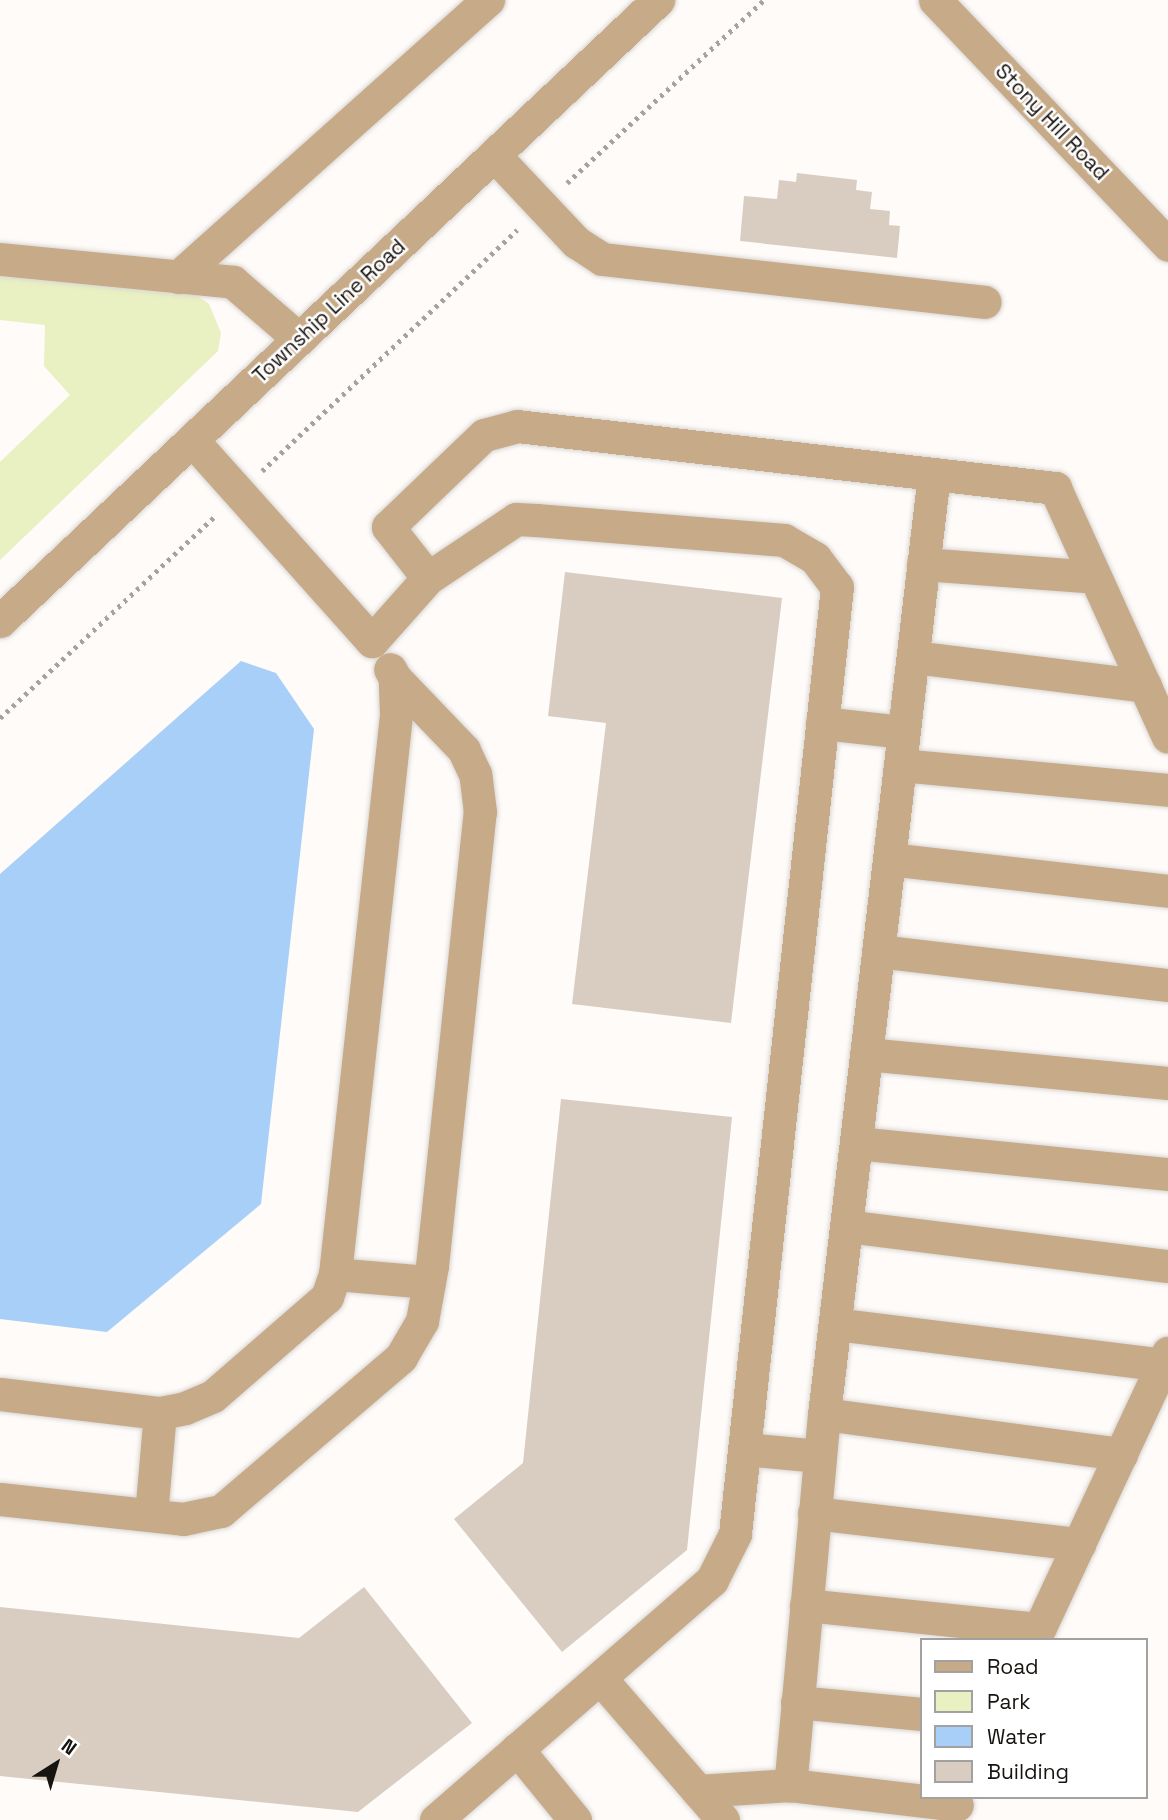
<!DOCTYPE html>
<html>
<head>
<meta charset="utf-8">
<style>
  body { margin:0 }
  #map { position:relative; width:1168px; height:1820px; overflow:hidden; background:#fefbf9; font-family:"Space Grotesk",sans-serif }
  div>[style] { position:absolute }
  .green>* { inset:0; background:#e9f0c1 }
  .water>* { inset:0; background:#a8cff7 }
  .building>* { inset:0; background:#d9cdc2 }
  .path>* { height:4.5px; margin-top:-2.25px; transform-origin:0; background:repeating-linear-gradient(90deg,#a5a29f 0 3.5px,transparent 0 8.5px) }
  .roads { filter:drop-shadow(0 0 2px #d9d6d4) drop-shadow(0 0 2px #d9d6d4) }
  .minor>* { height:33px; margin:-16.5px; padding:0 16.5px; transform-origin:16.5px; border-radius:16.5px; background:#c7aa87 }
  span { translate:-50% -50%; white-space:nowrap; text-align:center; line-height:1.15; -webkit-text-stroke:5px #fff; paint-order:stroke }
  .street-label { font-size:21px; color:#17130f }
  .legend { position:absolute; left:920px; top:1638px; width:228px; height:161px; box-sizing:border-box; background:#fff; border:2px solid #a2a19f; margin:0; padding:9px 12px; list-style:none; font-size:21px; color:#17130f }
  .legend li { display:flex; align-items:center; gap:14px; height:35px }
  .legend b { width:35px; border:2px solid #a2a19f }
  .north { position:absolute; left:21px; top:1729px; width:70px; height:70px; -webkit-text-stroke:5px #fff; paint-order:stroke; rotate:37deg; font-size:19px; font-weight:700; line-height:28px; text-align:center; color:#17130f }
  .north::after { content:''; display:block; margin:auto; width:24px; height:32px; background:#17130f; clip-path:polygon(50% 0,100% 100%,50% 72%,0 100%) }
</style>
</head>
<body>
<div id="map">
  <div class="green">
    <i style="clip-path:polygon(0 273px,195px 294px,209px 304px,221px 333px,218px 351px,0 560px,0 462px,70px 395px,44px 366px,45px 325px,0 320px)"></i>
  </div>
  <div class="water">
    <i style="clip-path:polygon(241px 661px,276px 673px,314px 729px,261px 1204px,107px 1332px,0 1319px,0 874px)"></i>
  </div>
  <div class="building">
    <i style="clip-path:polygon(797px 173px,857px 180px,856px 190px,872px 192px,870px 209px,890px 211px,889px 225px,900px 226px,897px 258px,740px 241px,744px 196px,777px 199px,779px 180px,796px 182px)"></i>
    <i style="clip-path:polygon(565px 572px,782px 598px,731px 1023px,572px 1004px,606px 723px,548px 716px)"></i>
    <i style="clip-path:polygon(561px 1099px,732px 1117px,687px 1550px,562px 1652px,454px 1519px,523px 1463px)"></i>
    <i style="clip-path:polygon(364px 1587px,472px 1723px,358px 1812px,0 1776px,0 1607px,299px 1638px)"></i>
  </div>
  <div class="path">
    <i style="left:567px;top:183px;width:269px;rotate:-42.9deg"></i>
    <i style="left:262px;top:471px;width:351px;rotate:-43.4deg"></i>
    <i style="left:0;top:718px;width:295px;rotate:-43.2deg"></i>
  </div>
  <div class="roads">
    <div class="minor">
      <i style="left:935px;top:0;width:338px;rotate:46.4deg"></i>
      <i style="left:494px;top:155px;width:120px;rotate:46.7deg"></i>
      <i style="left:576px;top:242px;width:31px;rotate:33deg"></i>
      <i style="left:602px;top:259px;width:385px;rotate:6.4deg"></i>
      <i style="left:0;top:259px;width:234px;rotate:5.6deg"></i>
      <i style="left:233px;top:282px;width:87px;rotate:40.8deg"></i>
      <i style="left:178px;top:277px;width:416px;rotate:-41.8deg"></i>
      <i style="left:192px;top:440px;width:270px;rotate:48.2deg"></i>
      <i style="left:372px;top:641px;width:84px;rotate:-48.4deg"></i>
      <i style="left:428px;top:578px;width:65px;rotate:-128.1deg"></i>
      <i style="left:388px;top:527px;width:133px;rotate:-43.8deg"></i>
      <i style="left:484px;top:435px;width:34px;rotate:-15deg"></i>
      <i style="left:517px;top:426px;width:542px;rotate:6.57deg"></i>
      <i style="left:1055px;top:488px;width:273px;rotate:65.6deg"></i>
      <i style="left:934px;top:474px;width:946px;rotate:96.67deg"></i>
      <i style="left:824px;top:1414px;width:373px;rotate:95.2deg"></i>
      <i style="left:790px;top:1785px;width:168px;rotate:6.8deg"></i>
      <i style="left:923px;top:564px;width:172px;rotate:4.3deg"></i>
      <i style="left:428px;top:578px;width:106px;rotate:-33.8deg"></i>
      <i style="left:516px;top:519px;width:20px;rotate:3deg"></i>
      <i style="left:536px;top:520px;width:249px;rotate:4.6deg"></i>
      <i style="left:784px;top:540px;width:36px;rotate:30deg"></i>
      <i style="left:815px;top:558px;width:36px;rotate:53deg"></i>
      <i style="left:837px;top:587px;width:952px;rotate:96.15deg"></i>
      <i style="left:735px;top:1534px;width:51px;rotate:116.6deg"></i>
      <i style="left:712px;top:1580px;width:366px;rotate:139deg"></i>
      <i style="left:0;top:621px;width:905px;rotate:-43.34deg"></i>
      <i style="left:913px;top:657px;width:234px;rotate:7.1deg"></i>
      <i style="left:822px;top:723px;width:82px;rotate:6.3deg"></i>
      <i style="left:900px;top:765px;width:269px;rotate:5.3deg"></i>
      <i style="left:889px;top:859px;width:281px;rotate:6.5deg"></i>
      <i style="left:878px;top:951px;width:292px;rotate:6.7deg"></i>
      <i style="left:866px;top:1054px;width:303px;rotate:5.5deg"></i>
      <i style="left:856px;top:1143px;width:314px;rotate:5.7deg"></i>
      <i style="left:846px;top:1226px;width:324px;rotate:7.1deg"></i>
      <i style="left:335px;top:1274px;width:94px;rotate:4.9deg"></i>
      <i style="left:835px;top:1324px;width:331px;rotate:7.1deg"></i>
      <i style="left:0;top:1394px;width:161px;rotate:6.8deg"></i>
      <i style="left:160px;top:1413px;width:25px;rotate:-11deg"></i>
      <i style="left:185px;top:1408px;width:30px;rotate:-23deg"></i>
      <i style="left:213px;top:1396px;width:151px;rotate:-41deg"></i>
      <i style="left:327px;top:1297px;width:24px;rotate:-71deg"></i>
      <i style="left:335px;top:1274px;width:562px;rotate:-83.77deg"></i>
      <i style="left:396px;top:715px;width:37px;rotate:-92deg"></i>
      <i style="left:395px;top:678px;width:10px;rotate:-119deg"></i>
      <i style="left:824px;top:1414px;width:300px;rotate:7.7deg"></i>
      <i style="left:744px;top:1449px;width:76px;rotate:5.3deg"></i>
      <i style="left:0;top:1499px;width:184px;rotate:6.2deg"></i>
      <i style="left:183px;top:1519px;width:39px;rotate:-12deg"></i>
      <i style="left:221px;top:1511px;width:237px;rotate:-40.5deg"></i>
      <i style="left:401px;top:1357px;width:42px;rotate:-59.7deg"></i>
      <i style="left:422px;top:1321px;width:56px;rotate:-79.7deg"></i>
      <i style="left:432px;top:1266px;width:457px;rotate:-84deg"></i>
      <i style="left:480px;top:812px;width:38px;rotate:-97deg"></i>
      <i style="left:475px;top:774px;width:26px;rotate:-115deg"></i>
      <i style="left:464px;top:750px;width:100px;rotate:-133.8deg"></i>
      <i style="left:814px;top:1513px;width:267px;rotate:6.7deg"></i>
      <i style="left:151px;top:1515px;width:102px;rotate:-85deg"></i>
      <i style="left:806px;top:1605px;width:234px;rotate:5.9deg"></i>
      <i style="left:1034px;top:1640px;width:317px;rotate:-65deg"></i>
      <i style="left:600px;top:1678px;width:188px;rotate:49.1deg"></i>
      <i style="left:797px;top:1702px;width:125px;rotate:5.5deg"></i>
      <i style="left:517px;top:1749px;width:92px;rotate:50.8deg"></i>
      <i style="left:698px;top:1791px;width:92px;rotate:-3.7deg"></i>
    </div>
  </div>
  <div class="street-label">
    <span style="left:1052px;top:122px;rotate:46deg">Stony Hill Road</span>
    <span style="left:329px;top:311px;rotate:-43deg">Township Line Road</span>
  </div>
  <ul class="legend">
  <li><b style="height:9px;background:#c7aa87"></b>Road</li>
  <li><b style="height:19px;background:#e9f0c1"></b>Park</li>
  <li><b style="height:19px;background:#a8cff7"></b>Water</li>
  <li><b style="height:19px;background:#d9cdc2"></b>Building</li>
  </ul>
  <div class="north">N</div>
</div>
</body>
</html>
